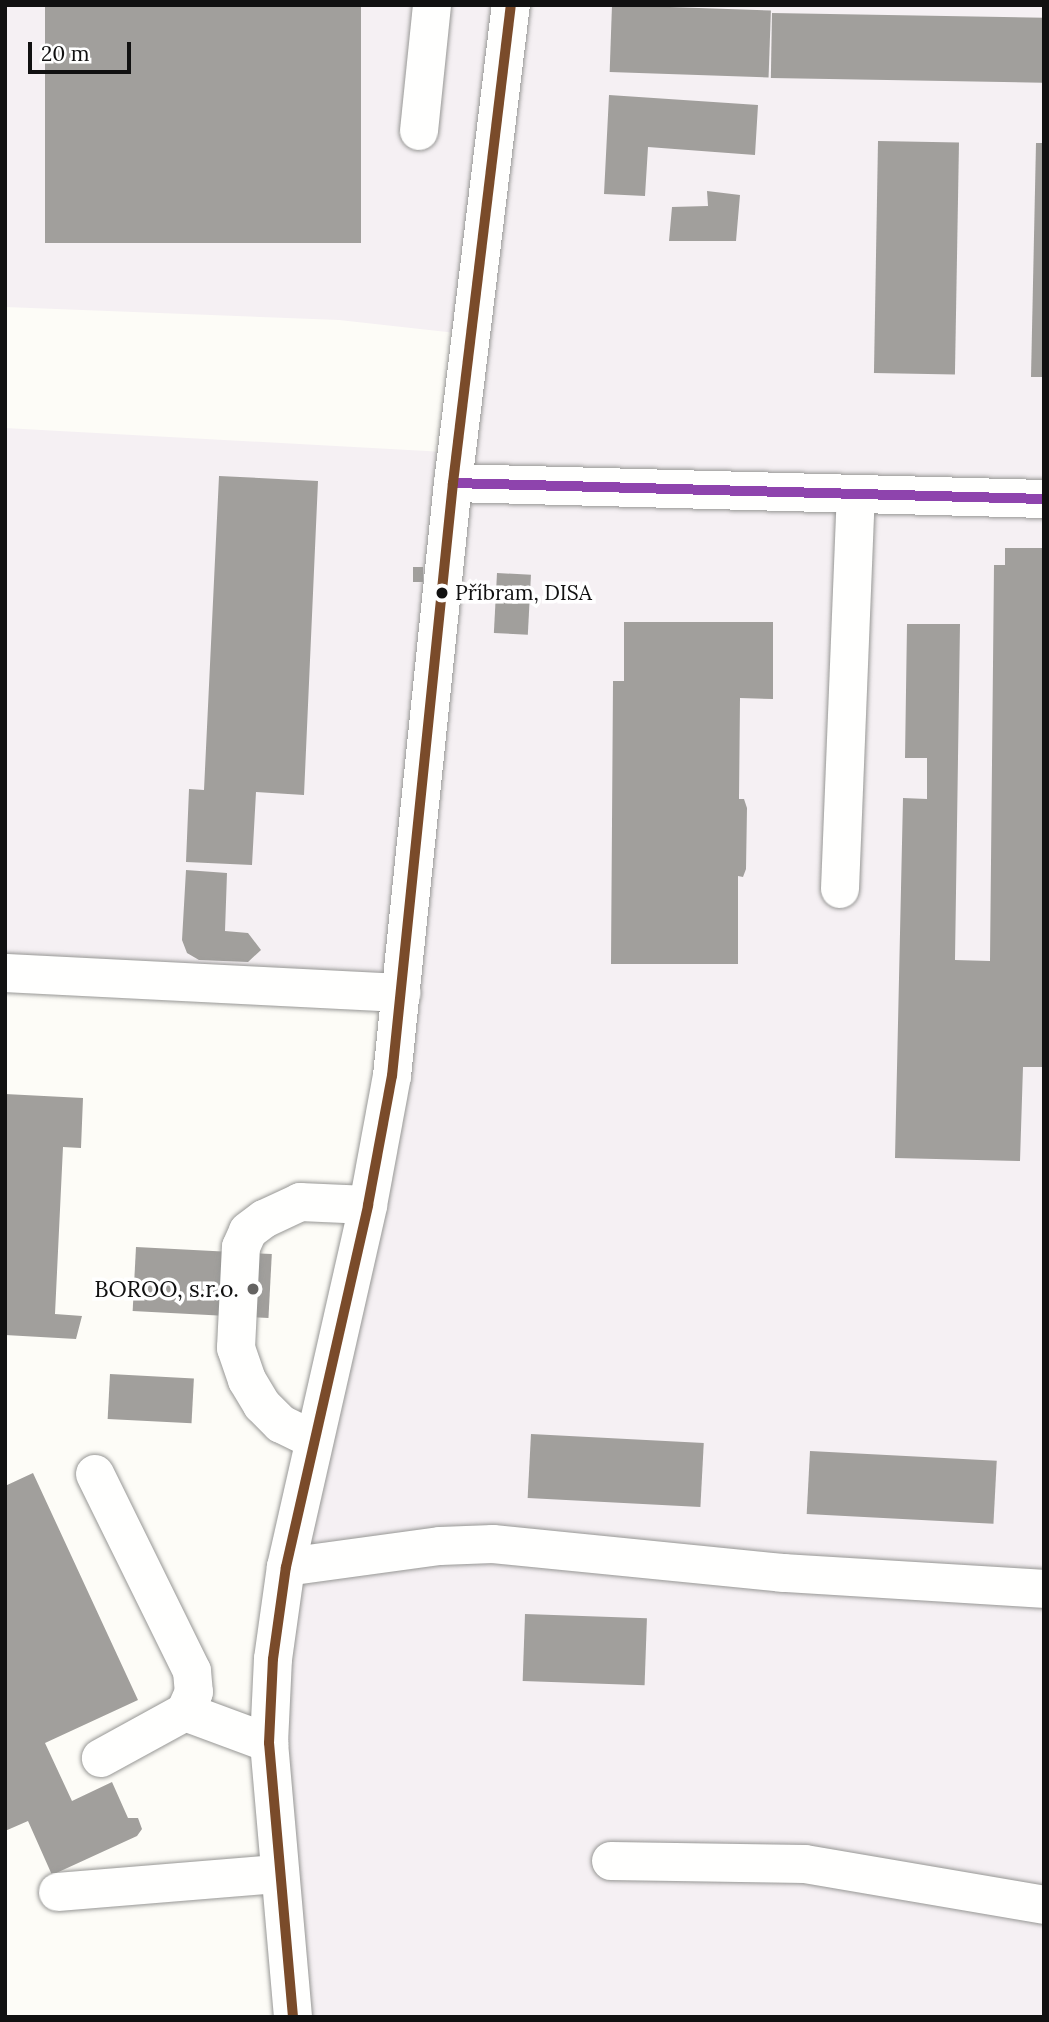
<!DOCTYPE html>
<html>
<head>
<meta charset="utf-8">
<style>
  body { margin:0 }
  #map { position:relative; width:1049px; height:2022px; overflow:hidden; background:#fdfcf7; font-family:Lora,serif }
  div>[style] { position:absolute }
  .industrial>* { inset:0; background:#f5f0f3 }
  .building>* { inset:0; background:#a19f9c; transform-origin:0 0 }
  .roads { filter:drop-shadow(0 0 2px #979795) drop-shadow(0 0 2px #979795) }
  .minor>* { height:38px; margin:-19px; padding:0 19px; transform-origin:19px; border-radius:19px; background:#fffffe }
  .bus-1>* { height:10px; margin:-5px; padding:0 5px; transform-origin:5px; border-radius:5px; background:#8e44ad }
  .bus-2>* { height:10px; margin:-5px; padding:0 5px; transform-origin:5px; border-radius:5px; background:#7a4b2a }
  .dots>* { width:19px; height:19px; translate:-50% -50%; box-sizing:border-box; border:4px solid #fff; border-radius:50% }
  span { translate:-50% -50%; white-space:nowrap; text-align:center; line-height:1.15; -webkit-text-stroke:7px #fff; paint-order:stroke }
  .bus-label { font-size:21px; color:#111 }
  .left { translate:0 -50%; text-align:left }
  .poi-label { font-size:23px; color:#111 }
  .right { translate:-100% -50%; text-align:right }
  .frame { position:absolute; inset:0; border:7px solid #111; pointer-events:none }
  .scale { position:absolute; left:28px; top:42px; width:103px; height:32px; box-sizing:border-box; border:4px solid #111; border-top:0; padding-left:9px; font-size:21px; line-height:24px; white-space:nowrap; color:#111; -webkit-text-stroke:5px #fff; paint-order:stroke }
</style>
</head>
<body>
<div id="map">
  <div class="industrial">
    <i style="clip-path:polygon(5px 5px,1044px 5px,1044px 2017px,303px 2017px,282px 1665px,401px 1007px,5px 988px,5px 428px,445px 452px,456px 333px,339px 320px,5px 307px)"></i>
  </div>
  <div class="building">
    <i style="left:45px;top:5px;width:316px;height:238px"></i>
    <i style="left:612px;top:5px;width:159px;height:67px;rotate:2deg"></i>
    <i style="left:772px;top:13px;width:272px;height:65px;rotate:1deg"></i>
    <i style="clip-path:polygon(609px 95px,758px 105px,755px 155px,648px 147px,645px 196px,604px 194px)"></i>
    <i style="left:878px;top:141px;width:81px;height:232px;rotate:1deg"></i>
    <i style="clip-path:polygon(1036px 143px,1044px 143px,1044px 377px,1031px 377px)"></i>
    <i style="clip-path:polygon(707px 191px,740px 195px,736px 241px,669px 241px,672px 207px,708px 206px)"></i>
    <i style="clip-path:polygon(219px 476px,318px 481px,304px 795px,256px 792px,252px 865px,186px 862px,189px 789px,204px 790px)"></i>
    <i style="clip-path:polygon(1005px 548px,1044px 548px,1044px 1067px,1023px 1067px,1020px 1161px,895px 1158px,903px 798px,927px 799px,927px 758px,905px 758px,907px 624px,960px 624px,955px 960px,990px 961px,994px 565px,1005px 565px)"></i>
    <i style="left:413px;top:567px;width:10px;height:15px"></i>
    <i style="left:497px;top:573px;width:34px;height:60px;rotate:3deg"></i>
    <i style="clip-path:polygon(624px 622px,773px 622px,773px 699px,740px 698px,739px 799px,744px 799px,747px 808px,746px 869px,743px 877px,738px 876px,738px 964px,611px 964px,613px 681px,624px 681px)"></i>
    <i style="clip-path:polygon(186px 870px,227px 873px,225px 931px,248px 933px,261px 950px,248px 962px,199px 960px,187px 953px,182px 940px)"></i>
    <i style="clip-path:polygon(5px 1094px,83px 1098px,81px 1148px,63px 1147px,55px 1314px,82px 1316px,76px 1339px,5px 1335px)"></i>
    <i style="left:136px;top:1247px;width:136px;height:64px;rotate:3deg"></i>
    <i style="left:110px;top:1374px;width:84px;height:45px;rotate:3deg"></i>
    <i style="left:531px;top:1434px;width:173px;height:64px;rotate:3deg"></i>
    <i style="left:810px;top:1451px;width:187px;height:63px;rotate:3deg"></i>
    <i style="clip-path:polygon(33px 1473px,138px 1700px,45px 1743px,72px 1801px,112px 1782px,128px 1818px,138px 1818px,142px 1829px,137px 1836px,52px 1875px,28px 1821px,5px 1831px,5px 1486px)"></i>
    <i style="left:525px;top:1614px;width:122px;height:67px;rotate:2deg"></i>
  </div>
  <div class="roads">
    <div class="minor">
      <i style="left:419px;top:131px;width:127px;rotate:-84.1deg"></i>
      <i style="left:453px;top:483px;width:591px;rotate:1.55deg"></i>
      <i style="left:840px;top:889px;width:395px;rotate:-87.7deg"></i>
      <i style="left:5px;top:973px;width:397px;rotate:2.9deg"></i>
      <i style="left:314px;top:1440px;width:37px;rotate:-154deg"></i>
      <i style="left:281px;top:1424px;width:27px;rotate:-135deg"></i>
      <i style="left:262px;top:1405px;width:29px;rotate:-121deg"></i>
      <i style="left:247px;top:1380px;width:34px;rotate:-109deg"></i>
      <i style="left:236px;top:1348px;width:101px;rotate:-87.2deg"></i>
      <i style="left:241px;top:1247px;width:17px;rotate:-66deg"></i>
      <i style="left:248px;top:1231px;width:20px;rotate:-37deg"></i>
      <i style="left:264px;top:1219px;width:40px;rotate:-25deg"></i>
      <i style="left:300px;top:1202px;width:68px;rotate:2.5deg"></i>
      <i style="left:95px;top:1474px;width:220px;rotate:63.8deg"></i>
      <i style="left:192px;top:1671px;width:21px;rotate:85deg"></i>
      <i style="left:194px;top:1692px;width:22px;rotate:114deg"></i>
      <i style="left:185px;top:1712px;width:96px;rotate:151.3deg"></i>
      <i style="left:286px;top:1567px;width:155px;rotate:-7.8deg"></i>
      <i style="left:440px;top:1546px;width:53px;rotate:-2.2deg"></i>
      <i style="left:493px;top:1544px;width:293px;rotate:5.7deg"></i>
      <i style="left:785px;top:1573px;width:259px;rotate:3.5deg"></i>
      <i style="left:185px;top:1712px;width:90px;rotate:20.3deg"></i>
      <i style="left:611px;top:1861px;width:194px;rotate:0.9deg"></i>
      <i style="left:805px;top:1864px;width:242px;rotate:9.7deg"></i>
      <i style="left:58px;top:1892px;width:222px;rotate:-4.7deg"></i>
      <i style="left:293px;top:2017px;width:275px;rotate:-95deg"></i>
      <i style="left:269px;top:1743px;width:84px;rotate:-87.3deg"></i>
      <i style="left:273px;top:1659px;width:93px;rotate:-82deg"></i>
      <i style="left:286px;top:1567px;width:371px;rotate:-77.2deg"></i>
      <i style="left:368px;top:1205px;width:131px;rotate:-79.5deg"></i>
      <i style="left:392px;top:1076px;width:596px;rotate:-84.13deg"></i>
      <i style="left:453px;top:483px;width:482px;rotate:-83.1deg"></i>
    </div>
  </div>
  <div class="bus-1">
    <i style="left:453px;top:483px;width:591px;rotate:1.55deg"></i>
  </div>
  <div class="bus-2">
    <i style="left:293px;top:2017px;width:275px;rotate:-95deg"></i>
    <i style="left:269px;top:1743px;width:84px;rotate:-87.3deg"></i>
    <i style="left:273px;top:1659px;width:93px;rotate:-82deg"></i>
    <i style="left:286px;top:1567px;width:371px;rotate:-77.2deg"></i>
    <i style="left:368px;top:1205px;width:131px;rotate:-79.5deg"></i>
    <i style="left:392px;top:1076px;width:596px;rotate:-84.13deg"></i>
    <i style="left:453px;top:483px;width:482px;rotate:-83.1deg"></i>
  </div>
  <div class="dots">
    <i style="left:442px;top:593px;background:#111"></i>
    <i style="left:253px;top:1289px;background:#646362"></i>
  </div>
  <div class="bus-label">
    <span class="left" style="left:455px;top:593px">Příbram, DISA</span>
  </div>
  <div class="poi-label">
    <span class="right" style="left:239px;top:1289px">BOROO, s.r.o.</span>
  </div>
  <div class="frame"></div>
  <div class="scale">20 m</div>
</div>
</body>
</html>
